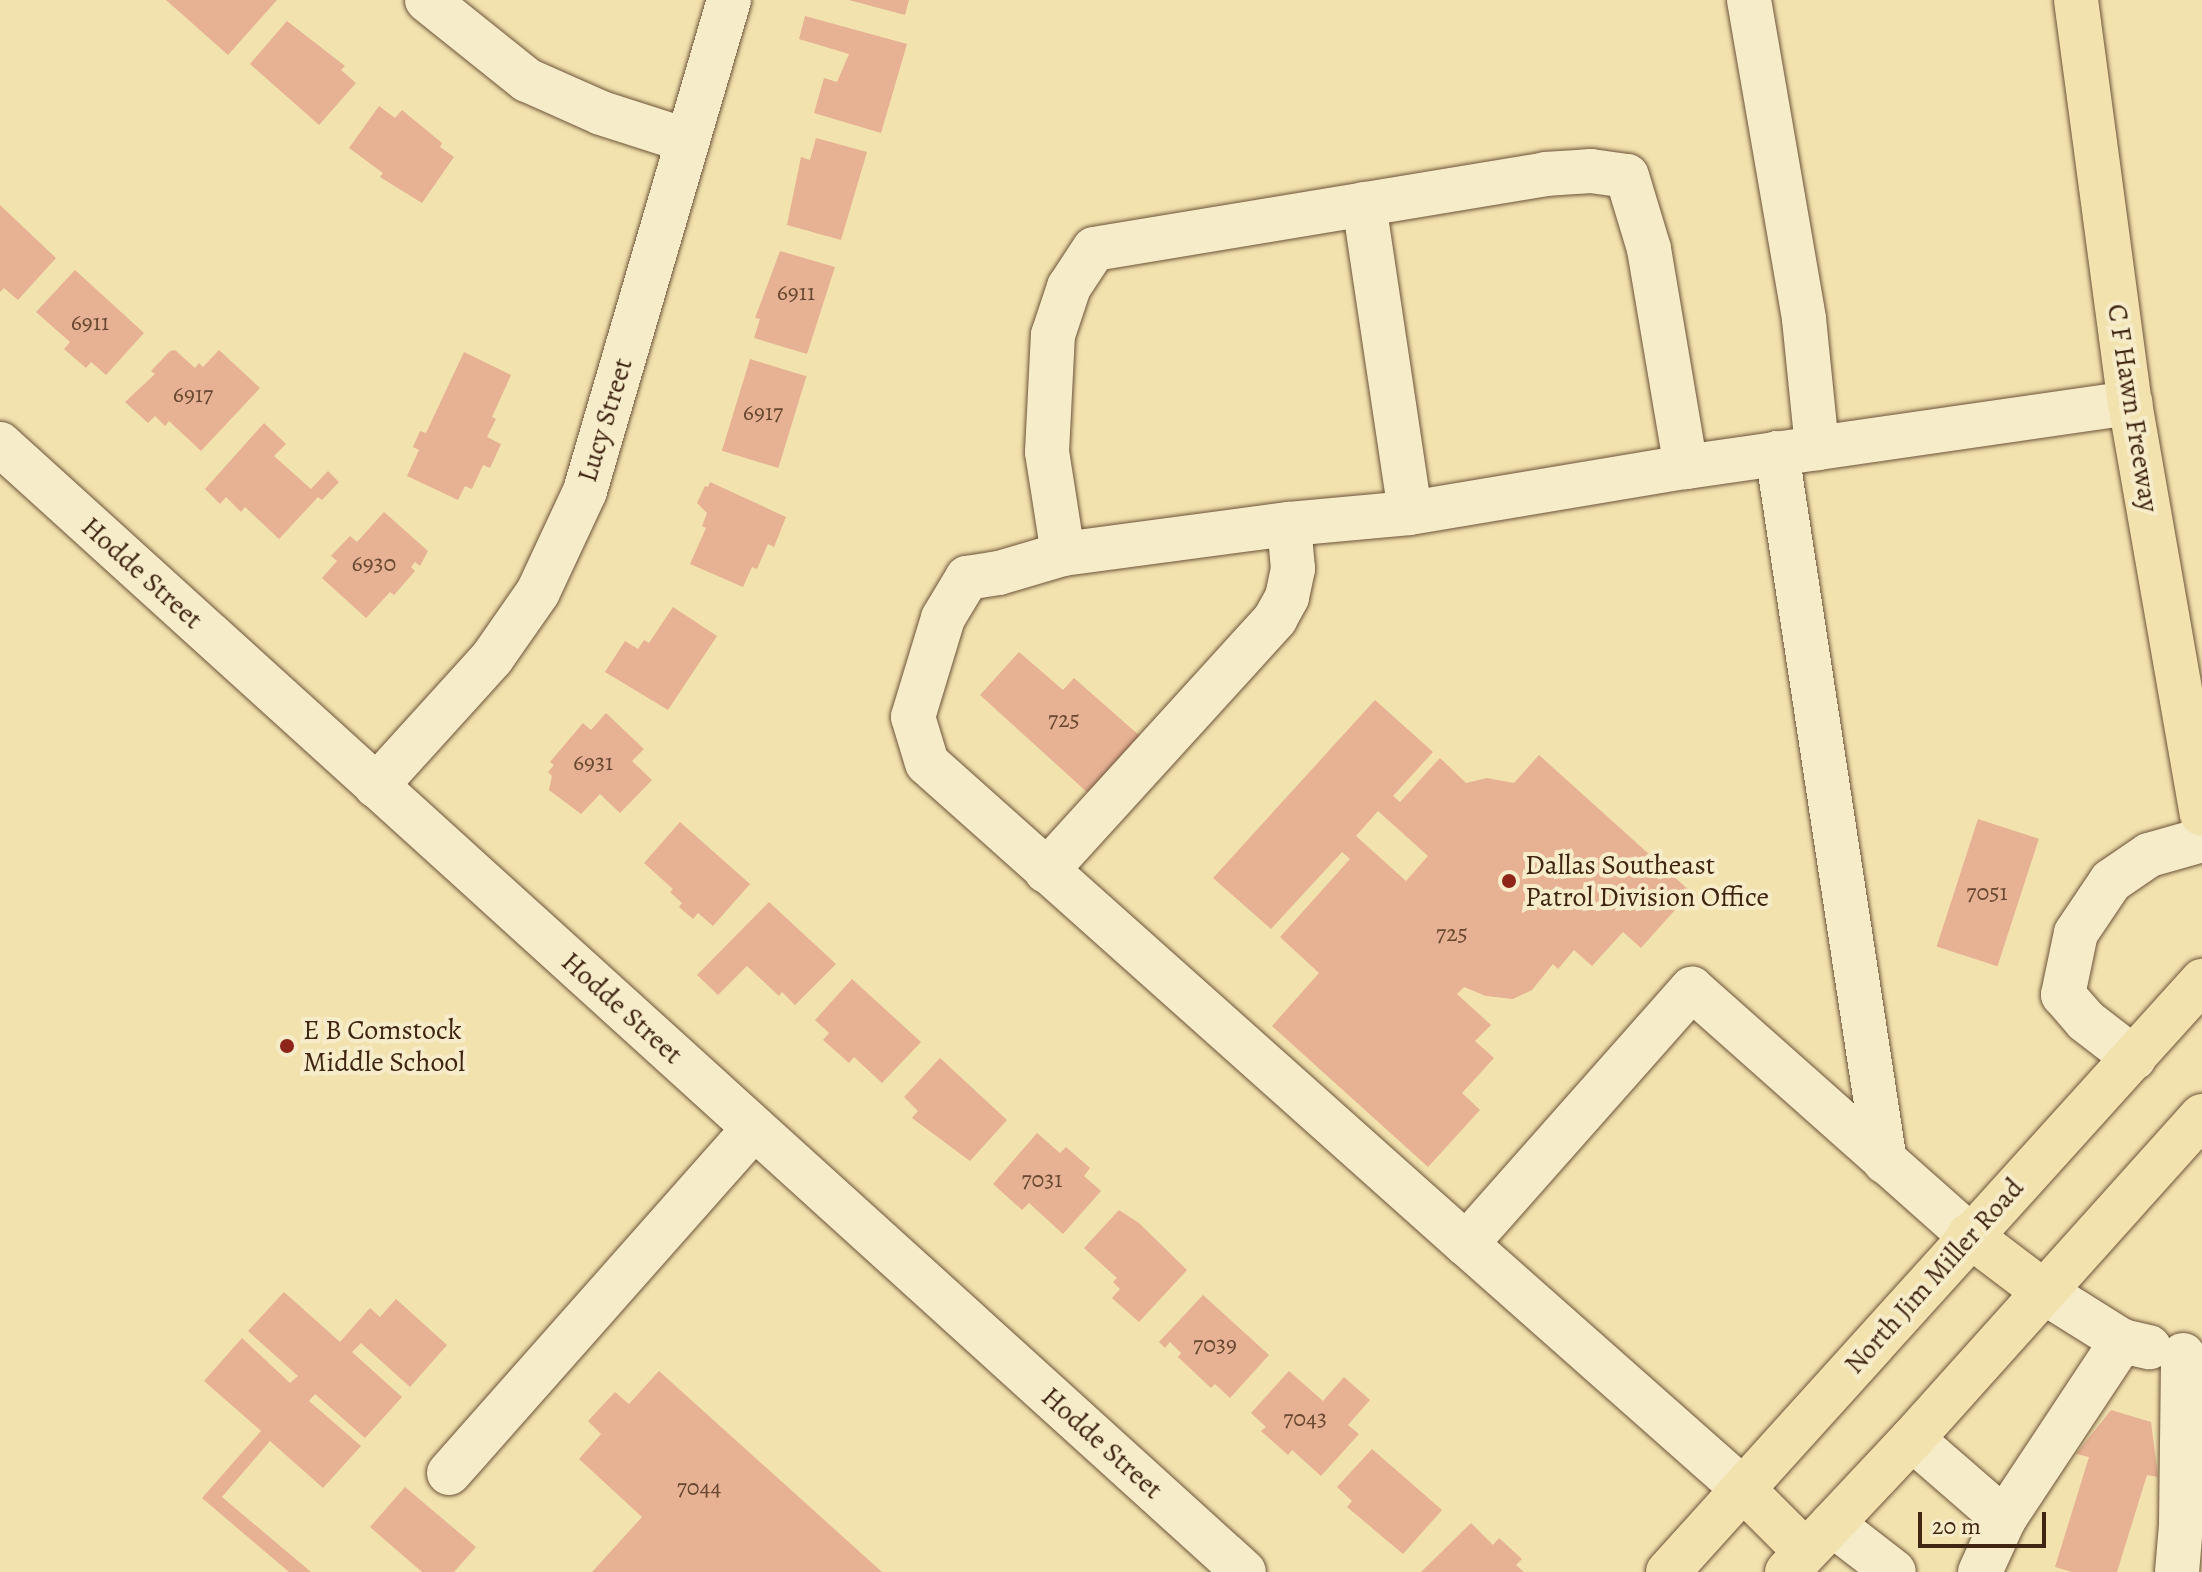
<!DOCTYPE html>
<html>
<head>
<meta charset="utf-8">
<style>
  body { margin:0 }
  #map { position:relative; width:2202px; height:1572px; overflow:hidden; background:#f2e2ae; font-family:Alegreya,serif }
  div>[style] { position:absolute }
  .building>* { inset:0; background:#e7b194; transform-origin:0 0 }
  .roads { filter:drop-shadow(0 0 2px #6c5439) drop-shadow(0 0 2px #6c5439) }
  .minor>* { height:44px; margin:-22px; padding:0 22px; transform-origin:22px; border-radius:22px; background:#f7ecca }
  .major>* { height:44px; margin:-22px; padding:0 22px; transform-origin:22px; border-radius:22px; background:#f2e2ae }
  .dots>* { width:22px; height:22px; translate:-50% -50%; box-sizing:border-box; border:4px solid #f7ecca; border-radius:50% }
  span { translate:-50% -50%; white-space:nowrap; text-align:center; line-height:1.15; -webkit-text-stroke:8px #f7ecca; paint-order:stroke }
  .number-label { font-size:24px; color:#694832 }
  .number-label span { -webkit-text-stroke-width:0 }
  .street-label { font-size:28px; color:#3f2512 }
  .poi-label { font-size:28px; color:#3f2512 }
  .left { translate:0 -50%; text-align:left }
  .scale { position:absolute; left:1918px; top:1512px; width:128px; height:36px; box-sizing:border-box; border:4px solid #3f2512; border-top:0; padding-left:10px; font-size:24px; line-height:28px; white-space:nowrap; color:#3f2512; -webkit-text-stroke:6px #f7ecca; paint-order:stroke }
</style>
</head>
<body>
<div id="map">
  <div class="building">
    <i style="clip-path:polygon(166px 0,277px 0,228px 55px)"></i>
    <i style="clip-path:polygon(849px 0,909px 0,905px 15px)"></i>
    <i style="clip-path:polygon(805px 16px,907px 44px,881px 133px,814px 113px,824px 78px,837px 82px,849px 54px,799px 39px)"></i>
    <i style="clip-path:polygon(287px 21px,345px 66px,341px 70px,356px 83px,319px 125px,250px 64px)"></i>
    <i style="clip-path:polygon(379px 106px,395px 118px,402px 110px,442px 143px,440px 147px,454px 157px,422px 203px,380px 177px,383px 173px,349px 148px)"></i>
    <i style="clip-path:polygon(816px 138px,867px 152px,841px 240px,787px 225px,801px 157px,810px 160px)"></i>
    <i style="clip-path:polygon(0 205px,56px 258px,18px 300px,4px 288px,0 292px)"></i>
    <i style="clip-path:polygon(780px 251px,835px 267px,807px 354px,754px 338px,760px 319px,755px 318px)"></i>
    <i style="clip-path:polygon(75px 270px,144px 333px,106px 375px,91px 362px,86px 368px,64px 349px,70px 342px,36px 312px)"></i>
    <i style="clip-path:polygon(175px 350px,195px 368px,199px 363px,203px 367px,219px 350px,260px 388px,201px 451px,169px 421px,165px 426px,155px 416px,148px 423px,125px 402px,155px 374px,151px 371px,170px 351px)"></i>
    <i style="clip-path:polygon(464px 352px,511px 375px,492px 417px,496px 419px,487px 437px,501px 444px,490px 468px,483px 465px,472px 489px,465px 486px,458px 500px,407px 476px,419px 450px,413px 447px,420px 431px,426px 433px)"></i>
    <i style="left:750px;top:359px;width:59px;height:96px;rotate:17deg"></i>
    <i style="clip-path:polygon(264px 423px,286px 444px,274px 456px,311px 489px,328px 471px,339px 482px,322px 500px,318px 497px,279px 539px,245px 507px,241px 512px,226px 497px,220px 504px,205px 489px)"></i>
    <i style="clip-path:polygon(710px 482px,786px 517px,774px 547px,768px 544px,757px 569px,752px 567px,743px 587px,690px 564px,706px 528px,702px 526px,707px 513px,697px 503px,705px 486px,708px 487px)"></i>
    <i style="clip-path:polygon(384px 512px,428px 551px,420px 566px,415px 562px,411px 567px,415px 571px,394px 595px,390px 592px,366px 618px,322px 578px,337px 561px,331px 556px,350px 536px,357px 542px)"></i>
    <i style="clip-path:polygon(673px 607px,717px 636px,668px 710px,605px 672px,625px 641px,638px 649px,644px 640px,649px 643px)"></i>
    <i style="clip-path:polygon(1019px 652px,1063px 690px,1074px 678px,1141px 737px,1089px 794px,980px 695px)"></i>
    <i style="clip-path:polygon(evenodd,1375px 700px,1433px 752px,1393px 796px,1400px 802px,1440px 758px,1466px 783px,1487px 778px,1514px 783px,1539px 755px,1691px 892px,1641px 948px,1623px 932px,1592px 966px,1574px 950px,1558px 969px,1553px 964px,1532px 990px,1513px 999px,1486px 996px,1464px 987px,1457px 994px,1491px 1025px,1475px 1041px,1494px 1058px,1462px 1093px,1480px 1110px,1428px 1167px,1272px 1026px,1319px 973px,1280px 937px,1350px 859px,1342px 852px,1271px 929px,1213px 878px,1375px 700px,1378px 811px,1428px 856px,1406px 881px,1356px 836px,1378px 811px)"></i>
    <i style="clip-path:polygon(606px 713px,644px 749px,632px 761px,652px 780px,620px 813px,600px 794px,581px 814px,549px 790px,552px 776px,548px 772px,554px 765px,550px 762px,583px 723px,591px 730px)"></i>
    <i style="left:1978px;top:819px;width:64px;height:134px;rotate:18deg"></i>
    <i style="clip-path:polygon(680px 822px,750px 884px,713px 926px,698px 913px,693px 919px,679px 907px,682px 903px,670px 892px,673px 889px,644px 863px)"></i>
    <i style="clip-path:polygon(769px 902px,836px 964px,795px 1005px,782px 992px,779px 996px,747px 966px,718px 995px,697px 975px)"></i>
    <i style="clip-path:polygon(852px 979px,921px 1042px,882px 1083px,854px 1057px,849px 1063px,823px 1040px,829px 1033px,815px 1020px)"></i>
    <i style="clip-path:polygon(940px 1058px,1007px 1120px,970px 1161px,912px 1118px,918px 1111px,904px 1097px)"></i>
    <i style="clip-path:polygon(1037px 1133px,1060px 1153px,1066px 1147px,1090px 1168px,1084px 1176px,1101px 1191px,1063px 1234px,1029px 1203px,1022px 1210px,993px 1184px)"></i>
    <i style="clip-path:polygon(1119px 1210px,1139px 1223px,1187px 1270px,1139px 1322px,1112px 1298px,1120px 1289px,1113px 1282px,1117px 1278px,1084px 1248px)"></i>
    <i style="clip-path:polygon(284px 1292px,340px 1342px,370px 1308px,380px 1317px,396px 1299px,447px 1345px,410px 1387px,361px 1343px,352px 1352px,402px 1397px,365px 1438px,315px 1394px,309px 1401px,361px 1446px,323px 1488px,270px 1441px,222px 1497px,311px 1572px,289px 1572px,202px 1498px,261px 1431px,204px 1381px,242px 1338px,290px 1383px,298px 1376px,248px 1331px)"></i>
    <i style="clip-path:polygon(1203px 1295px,1269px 1355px,1230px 1398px,1215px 1384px,1211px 1388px,1178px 1357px,1181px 1353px,1170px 1342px,1165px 1348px,1159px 1342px)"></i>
    <i style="clip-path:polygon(659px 1371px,882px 1572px,592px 1572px,642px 1517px,579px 1459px,601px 1434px,588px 1421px,615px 1392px,629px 1404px)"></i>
    <i style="clip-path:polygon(1289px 1371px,1323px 1401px,1344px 1377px,1370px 1400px,1348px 1425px,1359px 1434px,1321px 1476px,1292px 1450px,1288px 1455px,1261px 1431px,1266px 1427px,1251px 1413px)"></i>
    <i style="clip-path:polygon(2111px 1410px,2151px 1422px,2158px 1477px,2147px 1475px,2117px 1572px,2072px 1572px,2055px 1567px,2089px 1457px,2076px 1454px)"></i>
    <i style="clip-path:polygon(1372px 1449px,1442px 1510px,1403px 1554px,1347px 1507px,1352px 1501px,1337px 1487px)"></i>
    <i style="clip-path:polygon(405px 1487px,476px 1547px,454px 1572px,422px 1572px,370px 1527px)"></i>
    <i style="clip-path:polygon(1471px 1523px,1493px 1545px,1499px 1538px,1522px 1559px,1516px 1565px,1524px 1572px,1421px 1572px)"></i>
  </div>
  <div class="roads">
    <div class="minor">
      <i style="left:427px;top:0;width:128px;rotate:38.7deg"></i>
      <i style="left:527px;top:80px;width:81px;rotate:24deg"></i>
      <i style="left:601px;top:113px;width:91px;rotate:17.8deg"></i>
      <i style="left:1749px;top:0;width:324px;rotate:80.2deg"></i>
      <i style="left:1804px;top:319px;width:130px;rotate:84.2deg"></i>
      <i style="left:1364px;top:204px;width:312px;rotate:81.5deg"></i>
      <i style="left:0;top:444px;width:1679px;rotate:42.2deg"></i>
      <i style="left:1777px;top:453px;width:717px;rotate:81.34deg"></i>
      <i style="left:1063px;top:554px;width:103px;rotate:-98.9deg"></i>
      <i style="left:1047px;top:452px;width:117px;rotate:-87.1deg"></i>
      <i style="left:1053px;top:335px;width:51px;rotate:-71.6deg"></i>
      <i style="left:1069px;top:287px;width:45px;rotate:-56.7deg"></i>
      <i style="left:1094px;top:249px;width:457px;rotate:-9.4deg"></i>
      <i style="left:1545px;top:174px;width:46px;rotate:-3.7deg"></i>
      <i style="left:1591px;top:171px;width:36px;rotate:8deg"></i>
      <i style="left:1627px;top:176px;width:76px;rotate:73.2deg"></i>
      <i style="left:1649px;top:249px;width:221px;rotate:80.4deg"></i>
      <i style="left:376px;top:786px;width:173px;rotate:-47.8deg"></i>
      <i style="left:492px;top:658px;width:80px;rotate:-55.1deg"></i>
      <i style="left:538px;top:592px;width:111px;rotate:-65deg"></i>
      <i style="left:585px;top:491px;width:512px;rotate:-73.65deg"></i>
      <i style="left:1046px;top:871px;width:341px;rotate:-47.7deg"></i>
      <i style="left:1275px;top:619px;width:25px;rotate:-61deg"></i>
      <i style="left:1287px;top:597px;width:29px;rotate:-78deg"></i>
      <i style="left:1293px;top:569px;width:45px;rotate:-95.1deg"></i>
      <i style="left:2134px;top:1058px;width:61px;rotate:-142.4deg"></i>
      <i style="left:2086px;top:1021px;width:35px;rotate:-131deg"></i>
      <i style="left:2063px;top:995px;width:63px;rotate:-78.2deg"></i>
      <i style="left:2076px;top:933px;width:63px;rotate:-56.1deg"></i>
      <i style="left:2111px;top:881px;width:46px;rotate:-34.4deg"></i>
      <i style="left:2149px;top:855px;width:55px;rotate:-15.8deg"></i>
      <i style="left:1466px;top:1244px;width:722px;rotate:-138.25deg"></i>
      <i style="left:927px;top:763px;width:48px;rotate:-106.9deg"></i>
      <i style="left:913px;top:717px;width:103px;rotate:-73.1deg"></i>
      <i style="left:943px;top:618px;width:47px;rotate:-59deg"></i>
      <i style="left:967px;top:578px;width:32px;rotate:-9deg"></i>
      <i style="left:999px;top:573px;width:67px;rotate:-16.5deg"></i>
      <i style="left:1063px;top:554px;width:228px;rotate:-7.6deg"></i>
      <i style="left:1289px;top:524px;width:121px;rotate:-5.2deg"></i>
      <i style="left:1410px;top:513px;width:280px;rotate:-9.5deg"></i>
      <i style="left:1686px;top:467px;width:449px;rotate:-8.2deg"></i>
      <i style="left:2044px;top:1292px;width:92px;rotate:32.1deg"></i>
      <i style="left:2122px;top:1341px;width:28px;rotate:13deg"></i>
      <i style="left:1912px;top:1439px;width:122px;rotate:41deg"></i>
      <i style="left:449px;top:1473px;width:460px;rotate:-48.5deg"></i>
      <i style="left:1743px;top:1489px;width:370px;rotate:-138.5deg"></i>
      <i style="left:1466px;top:1244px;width:341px;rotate:-48.5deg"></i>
      <i style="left:1692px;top:989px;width:370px;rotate:41.6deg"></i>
      <i style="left:1832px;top:1524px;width:78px;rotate:37.7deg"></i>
      <i style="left:1980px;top:1572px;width:58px;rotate:-65.6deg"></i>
      <i style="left:2004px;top:1519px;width:214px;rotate:-56.5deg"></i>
      <i style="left:2177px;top:1572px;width:47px;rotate:-85.1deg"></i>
      <i style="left:2181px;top:1525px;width:170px;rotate:-89.3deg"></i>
    </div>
    <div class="major">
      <i style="left:2076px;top:0;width:407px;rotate:82.4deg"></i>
      <i style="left:2130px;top:403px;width:417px;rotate:80.1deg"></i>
      <i style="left:1969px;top:1235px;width:94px;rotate:37.2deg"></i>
      <i style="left:1743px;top:1489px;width:88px;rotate:45deg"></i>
      <i style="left:1668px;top:1572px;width:797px;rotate:-47.9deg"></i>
      <i style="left:1787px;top:1572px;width:183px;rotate:-46.8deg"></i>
      <i style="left:1912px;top:1439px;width:434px;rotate:-48.1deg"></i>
    </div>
  </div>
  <div class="dots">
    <i style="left:1509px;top:881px;background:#8f2418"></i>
    <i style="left:287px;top:1046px;background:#8f2418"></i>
  </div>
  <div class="number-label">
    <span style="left:796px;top:293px">6911</span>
    <span style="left:90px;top:323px">6911</span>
    <span style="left:193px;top:395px">6917</span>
    <span style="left:763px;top:413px">6917</span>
    <span style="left:374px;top:564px">6930</span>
    <span style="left:1064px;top:720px">725</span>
    <span style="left:593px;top:763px">6931</span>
    <span style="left:1987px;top:893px">7051</span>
    <span style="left:1452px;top:934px">725</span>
    <span style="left:1042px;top:1180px">7031</span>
    <span style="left:1215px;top:1345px">7039</span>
    <span style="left:1305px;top:1419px">7043</span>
    <span style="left:699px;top:1488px">7044</span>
  </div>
  <div class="street-label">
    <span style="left:2133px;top:408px;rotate:81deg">C F Hawn Freeway</span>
    <span style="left:605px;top:420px;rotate:-73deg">Lucy Street</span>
    <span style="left:142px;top:573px;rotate:42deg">Hodde Street</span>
    <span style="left:622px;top:1008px;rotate:42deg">Hodde Street</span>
    <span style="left:1934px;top:1276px;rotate:-48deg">North Jim Miller Road</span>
    <span style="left:1102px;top:1443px;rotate:42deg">Hodde Street</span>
  </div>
  <div class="poi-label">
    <span class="left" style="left:1525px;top:881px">Dallas Southeast<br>Patrol Division Office</span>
    <span class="left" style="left:303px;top:1046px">E B Comstock<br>Middle School</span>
  </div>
  <div class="scale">20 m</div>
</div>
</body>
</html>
